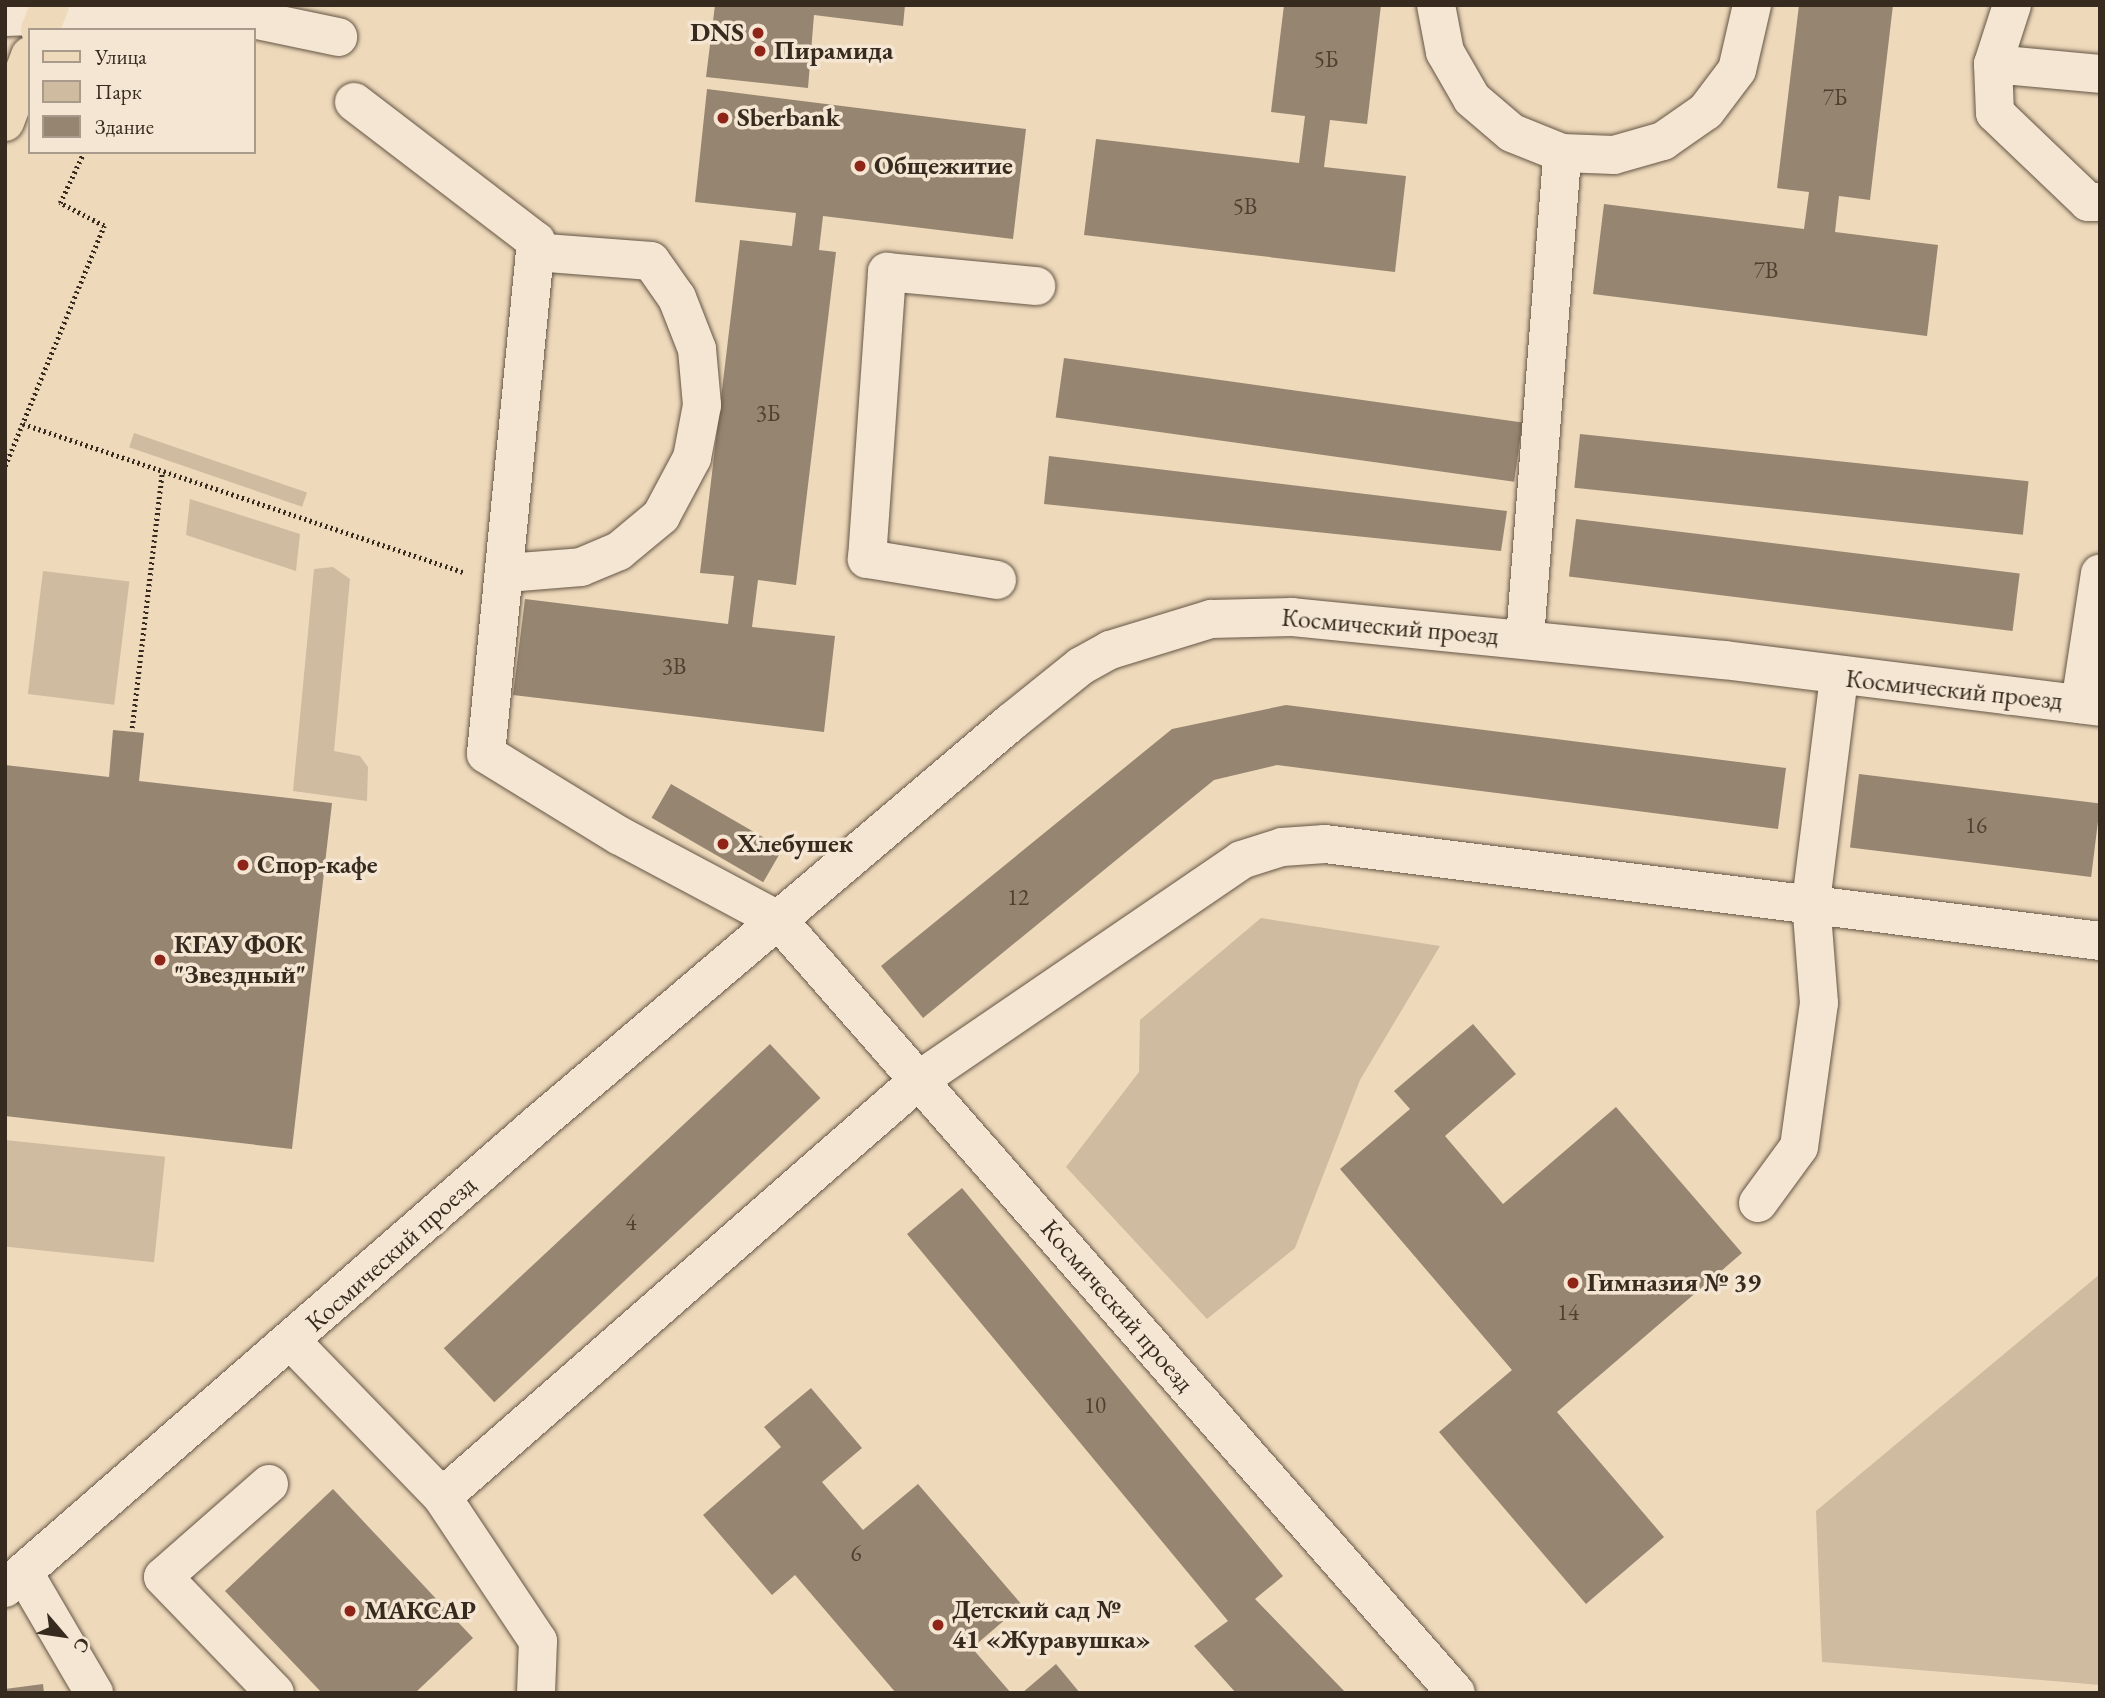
<!DOCTYPE html>
<html>
<head>
<meta charset="utf-8">
<style>
  body { margin:0 }
  #map { position:relative; width:2105px; height:1698px; overflow:hidden; background:#eed9bb; font-family:"EB Garamond",serif }
  div>[style] { position:absolute }
  .green>* { inset:0; background:#cfbba0; transform-origin:0 0 }
  .building>* { inset:0; background:#968570; transform-origin:0 0 }
  .path>* { height:4.5px; margin-top:-2.25px; transform-origin:0; background:repeating-linear-gradient(90deg,#372a1e 0 2px,transparent 0 5.5px) }
  .roads { filter:drop-shadow(0 0 2px #655645) drop-shadow(0 0 2px #655645) }
  .minor>* { height:38px; margin:-19px; padding:0 19px; transform-origin:19px; border-radius:19px; background:#f4e6d3 }
  .major>* { height:38px; margin:-19px; padding:0 19px; transform-origin:19px; border-radius:19px; background:#eed9bb }
  .dots>* { width:19px; height:19px; translate:-50% -50%; box-sizing:border-box; border:4px solid #f4e6d3; border-radius:50% }
  span { translate:-50% -50%; white-space:nowrap; text-align:center; line-height:1.15; -webkit-text-stroke:7px #f4e6d3; paint-order:stroke }
  .number-label { font-size:23px; color:#4f4132 }
  .number-label span { -webkit-text-stroke-width:0 }
  .poi-label { font-size:26px; color:#372a1e; font-weight:700 }
  .right { translate:-100% -50%; text-align:right }
  .left { translate:0 -50%; text-align:left }
  .street-label { font-size:26px; color:#372a1e }
  .frame { position:absolute; inset:0; border:7px solid #372a1e; pointer-events:none }
  .legend { position:absolute; left:28px; top:28px; width:228px; height:126px; box-sizing:border-box; background:#f4e6d3; border:2px solid #a89b8b; margin:0; padding:9px 12px; list-style:none; font-size:21px; color:#372a1e }
  .legend li { display:flex; align-items:center; gap:14px; height:35px }
  .legend b { width:35px; border:2px solid #a89b8b }
  .north { position:absolute; left:28px; top:1600px; width:70px; height:70px; -webkit-text-stroke:5px #f4e6d3; paint-order:stroke; rotate:119deg; font-size:19px; font-weight:700; line-height:28px; text-align:center; color:#372a1e }
  .north::after { content:''; display:block; margin:auto; width:24px; height:32px; background:#372a1e; clip-path:polygon(50% 0,100% 100%,50% 72%,0 100%) }
</style>
</head>
<body>
<div id="map">
  <div class="green">
    <i style="left:134px;top:433px;width:183px;height:15px;rotate:19deg"></i>
    <i style="clip-path:polygon(190px 499px,300px 534px,296px 571px,186px 535px)"></i>
    <i style="clip-path:polygon(333px 567px,350px 579px,334px 751px,360px 756px,368px 767px,367px 801px,293px 791px,314px 569px)"></i>
    <i style="left:43px;top:571px;width:87px;height:124px;rotate:7deg"></i>
    <i style="clip-path:polygon(1261px 918px,1440px 946px,1360px 1080px,1295px 1248px,1207px 1319px,1066px 1167px,1139px 1072px,1140px 1020px)"></i>
    <i style="left:5px;top:1140px;width:161px;height:106px;rotate:6deg"></i>
    <i style="clip-path:polygon(2100px 1274px,2100px 1685px,1822px 1662px,1816px 1511px)"></i>
  </div>
  <div class="building">
    <i style="clip-path:polygon(715px 5px,905px 5px,903px 26px,814px 15px,808px 88px,706px 77px)"></i>
    <i style="clip-path:polygon(1284px 5px,1381px 5px,1367px 124px,1330px 120px,1324px 167px,1406px 176px,1395px 272px,1084px 235px,1096px 139px,1299px 163px,1305px 116px,1271px 112px)"></i>
    <i style="clip-path:polygon(1799px 5px,1893px 5px,1870px 200px,1839px 196px,1835px 232px,1938px 245px,1927px 336px,1593px 294px,1604px 204px,1804px 229px,1809px 192px,1777px 188px)"></i>
    <i style="clip-path:polygon(707px 89px,1026px 129px,1013px 239px,823px 216px,819px 250px,836px 252px,796px 585px,758px 580px,752px 627px,835px 636px,824px 732px,513px 695px,525px 599px,728px 624px,734px 576px,700px 573px,740px 240px,792px 246px,796px 213px,695px 202px)"></i>
    <i style="left:1064px;top:358px;width:463px;height:60px;rotate:8deg"></i>
    <i style="left:1580px;top:434px;width:451px;height:54px;rotate:6deg"></i>
    <i style="clip-path:polygon(1049px 456px,1507px 511px,1501px 551px,1044px 504px)"></i>
    <i style="left:1576px;top:519px;width:447px;height:58px;rotate:7deg"></i>
    <i style="clip-path:polygon(1286px 705px,1786px 768px,1778px 829px,1277px 765px,1214px 780px,923px 1018px,881px 966px,1172px 729px)"></i>
    <i style="clip-path:polygon(113px 730px,144px 733px,139px 781px,332px 803px,292px 1149px,5px 1116px,5px 765px,109px 777px)"></i>
    <i style="left:1859px;top:774px;width:243px;height:74px;rotate:7deg"></i>
    <i style="left:671px;top:784px;width:129px;height:39px;rotate:30deg"></i>
    <i style="clip-path:polygon(1473px 1024px,1516px 1074px,1445px 1136px,1503px 1204px,1616px 1107px,1742px 1253px,1557px 1412px,1664px 1537px,1586px 1604px,1439px 1432px,1512px 1370px,1340px 1169px,1410px 1109px,1394px 1091px)"></i>
    <i style="left:770px;top:1044px;width:74px;height:446px;rotate:47deg"></i>
    <i style="clip-path:polygon(962px 1188px,1283px 1576px,1255px 1599px,1346px 1693px,1236px 1693px,1194px 1646px,1228px 1621px,907px 1234px)"></i>
    <i style="clip-path:polygon(811px 1388px,862px 1448px,822px 1482px,863px 1530px,918px 1484px,1022px 1605px,972px 1648px,1011px 1693px,896px 1693px,795px 1575px,772px 1595px,703px 1515px,781px 1447px,764px 1427px)"></i>
    <i style="clip-path:polygon(333px 1489px,473px 1638px,415px 1693px,322px 1693px,225px 1591px)"></i>
    <i style="clip-path:polygon(1056px 1664px,1080px 1693px,1022px 1693px)"></i>
    <i style="clip-path:polygon(43px 1684px,44px 1693px,5px 1693px,5px 1689px)"></i>
  </div>
  <div class="path">
    <i style="left:23px;top:424px;width:467px;rotate:18.6deg"></i>
    <i style="left:5px;top:466px;width:260px;rotate:-67.6deg"></i>
    <i style="left:104px;top:226px;width:50px;rotate:-152.4deg"></i>
    <i style="left:60px;top:203px;width:56px;rotate:-64.8deg"></i>
    <i style="left:132px;top:728px;width:257px;rotate:-83.3deg"></i>
  </div>
  <div class="roads">
    <div class="minor">
      <i style="left:1436px;top:5px;width:48px;rotate:79.2deg"></i>
      <i style="left:1445px;top:52px;width:54px;rotate:60.1deg"></i>
      <i style="left:1472px;top:99px;width:52px;rotate:40.4deg"></i>
      <i style="left:1512px;top:133px;width:54px;rotate:21.8deg"></i>
      <i style="left:1562px;top:153px;width:52px;rotate:2.2deg"></i>
      <i style="left:1614px;top:155px;width:51px;rotate:-15.9deg"></i>
      <i style="left:1663px;top:141px;width:52px;rotate:-34.9deg"></i>
      <i style="left:1706px;top:111px;width:51px;rotate:-52.9deg"></i>
      <i style="left:1737px;top:70px;width:67px;rotate:-77deg"></i>
      <i style="left:2012px;top:5px;width:62px;rotate:107.9deg"></i>
      <i style="left:1993px;top:64px;width:49px;rotate:87.7deg"></i>
      <i style="left:1995px;top:113px;width:129px;rotate:43.7deg"></i>
      <i style="left:2088px;top:202px;width:12px"></i>
      <i style="left:5px;top:17px;width:204px;rotate:-2deg"></i>
      <i style="left:209px;top:10px;width:132px;rotate:11.8deg"></i>
      <i style="left:1993px;top:64px;width:107px;rotate:5.3deg"></i>
      <i style="left:354px;top:102px;width:229px;rotate:37.4deg"></i>
      <i style="left:536px;top:241px;width:515px;rotate:95.57deg"></i>
      <i style="left:486px;top:754px;width:157px;rotate:31.5deg"></i>
      <i style="left:620px;top:836px;width:179px;rotate:28deg"></i>
      <i style="left:778px;top:920px;width:1028px;rotate:48.75deg"></i>
      <i style="left:507px;top:573px;width:74px;rotate:-4.6deg"></i>
      <i style="left:581px;top:567px;width:41px;rotate:-22.8deg"></i>
      <i style="left:619px;top:551px;width:55px;rotate:-39.8deg"></i>
      <i style="left:661px;top:516px;width:66px;rotate:-61.9deg"></i>
      <i style="left:692px;top:458px;width:54px;rotate:-79.3deg"></i>
      <i style="left:702px;top:405px;width:56px;rotate:-95.1deg"></i>
      <i style="left:697px;top:349px;width:55px;rotate:-111.4deg"></i>
      <i style="left:677px;top:298px;width:45px;rotate:-125.1deg"></i>
      <i style="left:651px;top:261px;width:116px;rotate:-175.6deg"></i>
      <i style="left:997px;top:580px;width:132px;rotate:-170.8deg"></i>
      <i style="left:867px;top:559px;width:288px;rotate:-86deg"></i>
      <i style="left:887px;top:272px;width:150px;rotate:5.4deg"></i>
      <i style="left:1525px;top:638px;width:486px;rotate:-85.6deg"></i>
      <i style="left:2080px;top:704px;width:132px;rotate:-81.3deg"></i>
      <i style="left:1758px;top:1203px;width:69px;rotate:-53.8deg"></i>
      <i style="left:1799px;top:1147px;width:145px;rotate:-82.1deg"></i>
      <i style="left:1819px;top:1003px;width:101px;rotate:-94.5deg"></i>
      <i style="left:1811px;top:902px;width:227px;rotate:-82.9deg"></i>
      <i style="left:292px;top:1342px;width:216px;rotate:45.9deg"></i>
      <i style="left:442px;top:1497px;width:173px;rotate:56.3deg"></i>
      <i style="left:538px;top:1641px;width:52px;rotate:92.2deg"></i>
      <i style="left:269px;top:1484px;width:141px;rotate:138.7deg"></i>
      <i style="left:163px;top:1577px;width:161px;rotate:46deg"></i>
      <i style="left:442px;top:1497px;width:634px;rotate:-41.16deg"></i>
      <i style="left:919px;top:1080px;width:390px;rotate:-34.3deg"></i>
      <i style="left:1241px;top:860px;width:43px;rotate:-17.6deg"></i>
      <i style="left:1282px;top:847px;width:43px;rotate:-4deg"></i>
      <i style="left:1325px;top:844px;width:781px;rotate:7.13deg"></i>
      <i style="left:24px;top:1573px;width:139px;rotate:59.7deg"></i>
      <i style="left:5px;top:1588px;width:709px;rotate:-41.06deg"></i>
      <i style="left:540px;top:1122px;width:617px;rotate:-40.33deg"></i>
      <i style="left:1010px;top:723px;width:91px;rotate:-38.8deg"></i>
      <i style="left:1081px;top:666px;width:33px;rotate:-29deg"></i>
      <i style="left:1110px;top:650px;width:106px;rotate:-17.1deg"></i>
      <i style="left:1211px;top:619px;width:81px;rotate:-1.4deg"></i>
      <i style="left:1292px;top:617px;width:434px;rotate:5.7deg"></i>
      <i style="left:1724px;top:660px;width:379px;rotate:7.1deg"></i>
    </div>
    <div class="major">
      <i style="left:40px;top:30px;width:27px;rotate:-68deg"></i>
      <i style="left:5px;top:122px;width:71px;rotate:-69.3deg"></i>
    </div>
  </div>
  <div class="dots">
    <i style="left:758px;top:33px;background:#8f2418"></i>
    <i style="left:760px;top:51px;background:#8f2418"></i>
    <i style="left:723px;top:118px;background:#8f2418"></i>
    <i style="left:860px;top:166px;background:#8f2418"></i>
    <i style="left:723px;top:844px;background:#8f2418"></i>
    <i style="left:243px;top:865px;background:#8f2418"></i>
    <i style="left:160px;top:960px;background:#8f2418"></i>
    <i style="left:1573px;top:1283px;background:#8f2418"></i>
    <i style="left:350px;top:1611px;background:#8f2418"></i>
    <i style="left:938px;top:1625px;background:#8f2418"></i>
  </div>
  <div class="number-label">
    <span style="left:1326px;top:59px">5Б</span>
    <span style="left:1835px;top:97px">7Б</span>
    <span style="left:1245px;top:206px">5В</span>
    <span style="left:1766px;top:270px">7В</span>
    <span style="left:768px;top:413px">3Б</span>
    <span style="left:674px;top:666px">3В</span>
    <span style="left:1976px;top:825px">16</span>
    <span style="left:1018px;top:897px">12</span>
    <span style="left:631px;top:1222px">4</span>
    <span style="left:1568px;top:1312px">14</span>
    <span style="left:1095px;top:1405px">10</span>
    <span style="left:856px;top:1553px">6</span>
  </div>
  <div class="poi-label">
    <span class="right" style="left:744px;top:33px">DNS</span>
    <span class="left" style="left:774px;top:51px">Пирамида</span>
    <span class="left" style="left:737px;top:118px">Sberbank</span>
    <span class="left" style="left:874px;top:166px">Общежитие</span>
    <span class="left" style="left:737px;top:844px">Хлебушек</span>
    <span class="left" style="left:257px;top:865px">Спор-кафе</span>
    <span class="left" style="left:174px;top:960px">КГАУ ФОК<br>"Звездный"</span>
    <span class="left" style="left:1587px;top:1283px">Гимназия № 39</span>
    <span class="left" style="left:952px;top:1625px">Детский сад №<br>41 «Журавушка»</span>
    <span class="left" style="left:364px;top:1611px">МАКСАР</span>
  </div>
  <div class="street-label">
    <span style="left:1390px;top:627px;rotate:5deg">Космический проезд</span>
    <span style="left:1954px;top:690px;rotate:6deg">Космический проезд</span>
    <span style="left:391px;top:1254px;rotate:-42deg">Космический проезд</span>
    <span style="left:1117px;top:1306px;rotate:49deg">Космический проезд</span>
  </div>
  <div class="frame"></div>
  <ul class="legend">
  <li><b style="height:9px;background:#eed9bb"></b>Улица</li>
  <li><b style="height:19px;background:#cfbba0"></b>Парк</li>
  <li><b style="height:19px;background:#968570"></b>Здание</li>
  </ul>
  <div class="north">С</div>
</div>
</body>
</html>
